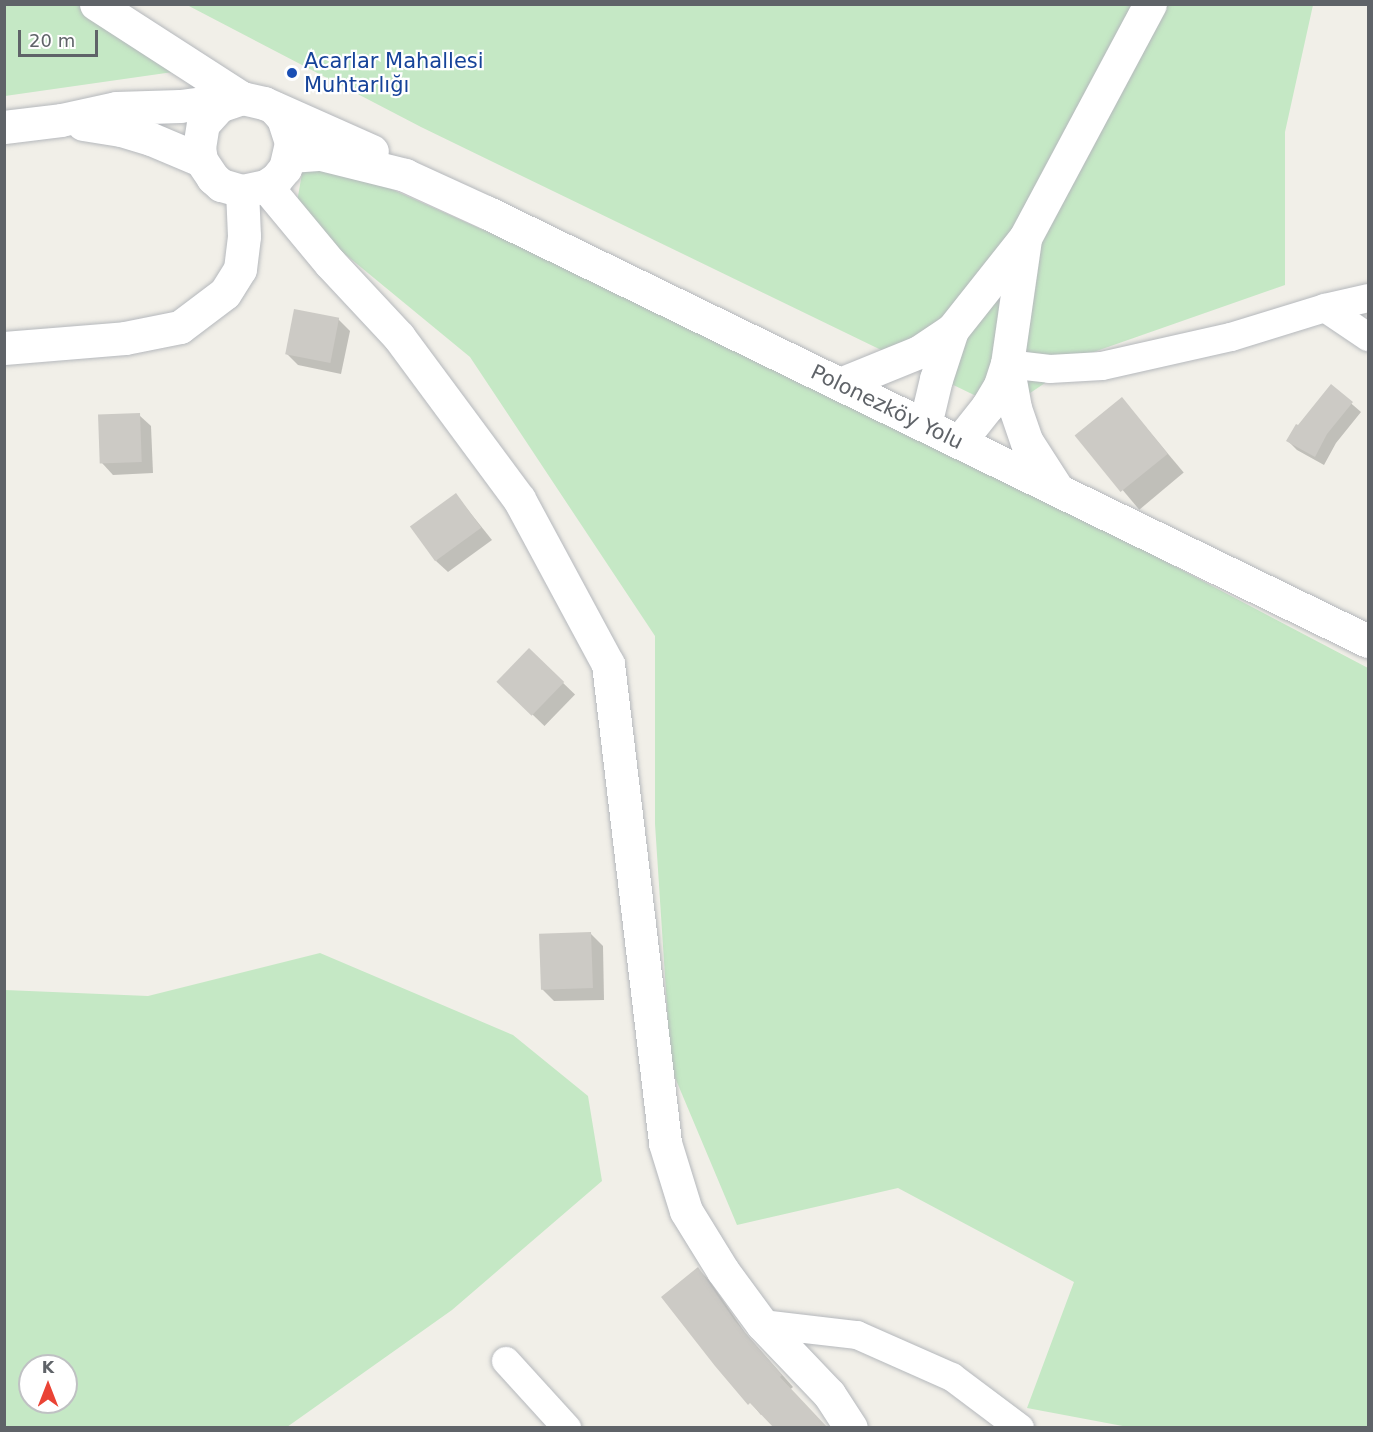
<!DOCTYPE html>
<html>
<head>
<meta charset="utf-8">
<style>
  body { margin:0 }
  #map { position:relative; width:1373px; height:1432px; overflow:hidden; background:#f1efe8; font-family:"DejaVu Sans",sans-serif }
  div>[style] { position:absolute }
  .green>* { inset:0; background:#c5e8c5 }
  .shadow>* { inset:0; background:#0003; transform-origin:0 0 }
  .building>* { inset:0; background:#cccac5; transform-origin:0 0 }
  .roads { filter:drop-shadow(0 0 2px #b5b8bc) drop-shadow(0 0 2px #b5b8bc) }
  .minor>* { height:28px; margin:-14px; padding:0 14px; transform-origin:14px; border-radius:14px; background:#fff }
  .tertiary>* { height:33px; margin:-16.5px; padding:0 16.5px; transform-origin:16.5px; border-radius:16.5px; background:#fff }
  .secondary>* { height:33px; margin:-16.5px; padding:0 16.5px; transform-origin:16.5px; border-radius:16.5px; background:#fff }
  .dots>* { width:16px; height:16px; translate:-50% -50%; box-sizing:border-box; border:3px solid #fff; border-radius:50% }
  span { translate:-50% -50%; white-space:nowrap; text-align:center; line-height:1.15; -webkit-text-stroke:4.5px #fff; paint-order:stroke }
  .transit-label { font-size:21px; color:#164399 }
  .left { translate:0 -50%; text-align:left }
  .street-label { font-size:21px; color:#5f6368 }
  .frame { position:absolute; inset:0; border:6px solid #5f6368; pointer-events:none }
  .north { position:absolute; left:18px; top:1354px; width:60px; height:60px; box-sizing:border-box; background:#fff; border:2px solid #bfc1c3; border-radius:50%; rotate:0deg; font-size:16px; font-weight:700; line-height:24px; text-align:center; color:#5f6368 }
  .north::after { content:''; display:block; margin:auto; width:21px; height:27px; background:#ea4335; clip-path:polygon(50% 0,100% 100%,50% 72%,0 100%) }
  .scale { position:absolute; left:18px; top:30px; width:80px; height:27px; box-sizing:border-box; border:3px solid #5f6368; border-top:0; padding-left:8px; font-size:18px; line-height:21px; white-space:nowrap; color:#5f6368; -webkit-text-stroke:4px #fff; paint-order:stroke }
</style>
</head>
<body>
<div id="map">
  <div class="green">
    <i style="clip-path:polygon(4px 5px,93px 5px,187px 70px,5px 96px)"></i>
    <i style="clip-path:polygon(187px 5px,1313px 5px,1285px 132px,1285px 285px,1088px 354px,1005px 410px,421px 127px)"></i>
    <i style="clip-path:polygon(306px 151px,828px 384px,1368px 668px,1368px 1427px,1128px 1427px,1027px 1408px,1074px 1282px,898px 1188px,737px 1225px,671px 1068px,655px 824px,655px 636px,470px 357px,295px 213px)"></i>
    <i style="clip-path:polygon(evenodd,320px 953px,513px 1035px,588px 1096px,602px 1181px,452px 1310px,287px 1427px,5px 1427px,5px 990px,148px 996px,320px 953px,30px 1366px,66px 1366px,66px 1402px,30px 1402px,30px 1366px)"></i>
  </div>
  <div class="shadow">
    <i style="clip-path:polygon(338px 319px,350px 331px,341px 374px,298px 365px,286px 353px)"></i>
    <i style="clip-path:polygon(1331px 386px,1361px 412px,1336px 443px,1324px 465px,1297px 450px,1288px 441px)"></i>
    <i style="left:1122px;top:399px;width:96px;height:58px;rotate:50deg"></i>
    <i style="clip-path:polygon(139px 415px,151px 426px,153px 473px,113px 475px,102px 463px)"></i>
    <i style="clip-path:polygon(456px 495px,492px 540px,448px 572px,436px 561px)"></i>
    <i style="left:529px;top:650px;width:64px;height:44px;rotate:44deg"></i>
    <i style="clip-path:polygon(591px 934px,603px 946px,604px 1000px,554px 1001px,542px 989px)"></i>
    <i style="clip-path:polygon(698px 1269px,709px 1280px,746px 1334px,793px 1387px,761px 1415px,663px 1297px)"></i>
  </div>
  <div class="building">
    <i style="left:294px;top:309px;width:46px;height:46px;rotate:11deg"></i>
    <i style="clip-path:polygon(1331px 384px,1353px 402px,1327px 434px,1315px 457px,1286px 441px,1296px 424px,1298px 425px)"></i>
    <i style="left:1122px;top:397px;width:73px;height:61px;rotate:51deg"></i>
    <i style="left:140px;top:413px;width:49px;height:42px;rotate:88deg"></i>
    <i style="left:456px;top:493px;width:43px;height:57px;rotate:54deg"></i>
    <i style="left:529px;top:648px;width:49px;height:47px;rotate:44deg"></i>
    <i style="left:591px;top:932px;width:56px;height:52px;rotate:88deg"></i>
    <i style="clip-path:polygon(698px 1267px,735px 1321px,782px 1375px,780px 1377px,828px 1428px,774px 1428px,750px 1403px,748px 1405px,715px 1366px,661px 1297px)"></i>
  </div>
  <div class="roads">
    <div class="minor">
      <i style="left:1325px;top:308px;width:52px;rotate:34deg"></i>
      <i style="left:1007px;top:364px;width:43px;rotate:6.6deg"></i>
      <i style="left:1050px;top:369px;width:52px;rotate:-3.3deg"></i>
      <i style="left:1102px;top:366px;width:132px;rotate:-12.7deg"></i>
      <i style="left:1231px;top:337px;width:98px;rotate:-17.1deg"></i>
      <i style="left:1325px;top:308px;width:44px;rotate:-13.1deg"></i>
      <i style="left:762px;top:1324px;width:96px;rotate:6.6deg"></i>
      <i style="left:857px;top:1335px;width:104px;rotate:23.9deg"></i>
      <i style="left:952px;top:1377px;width:85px;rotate:36.9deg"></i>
      <i style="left:506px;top:1361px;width:91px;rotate:47.7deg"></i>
    </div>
    <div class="tertiary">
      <i style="left:83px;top:124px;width:38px;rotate:9deg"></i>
      <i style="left:121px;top:130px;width:31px;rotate:17deg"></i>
      <i style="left:151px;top:139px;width:54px;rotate:22.8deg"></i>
      <i style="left:4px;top:127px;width:57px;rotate:-7deg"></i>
      <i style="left:61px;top:120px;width:56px;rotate:-12.3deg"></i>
      <i style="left:116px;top:108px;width:64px;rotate:-1.8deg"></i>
      <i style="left:180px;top:106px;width:63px;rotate:-7.4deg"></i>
      <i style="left:266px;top:186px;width:100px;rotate:50.3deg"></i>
      <i style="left:330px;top:263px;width:101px;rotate:47deg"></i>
      <i style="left:399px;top:337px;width:202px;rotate:53.5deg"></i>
      <i style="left:519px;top:499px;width:187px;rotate:61.7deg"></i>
      <i style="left:608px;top:664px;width:482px;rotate:83.2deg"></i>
      <i style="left:665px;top:1143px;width:71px;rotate:72.8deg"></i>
      <i style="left:686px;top:1211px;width:70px;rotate:58.3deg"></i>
      <i style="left:723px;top:1271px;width:66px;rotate:53.7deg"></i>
      <i style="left:762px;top:1324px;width:97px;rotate:46.3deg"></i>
      <i style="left:829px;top:1394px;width:40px;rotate:57.1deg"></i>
      <i style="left:1007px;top:364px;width:45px;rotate:79.7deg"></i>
      <i style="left:1015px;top:408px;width:36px;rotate:71deg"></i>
      <i style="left:1027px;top:442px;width:54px;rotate:57.2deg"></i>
      <i style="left:840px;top:384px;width:85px;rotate:-22.1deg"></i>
      <i style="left:919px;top:352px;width:40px;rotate:-34deg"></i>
      <i style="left:952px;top:330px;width:117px;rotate:-51.6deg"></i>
      <i style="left:1025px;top:238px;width:265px;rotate:-61.9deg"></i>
      <i style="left:925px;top:425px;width:47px;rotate:-76.6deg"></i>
      <i style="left:936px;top:379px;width:52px;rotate:-71.9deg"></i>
      <i style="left:960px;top:441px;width:43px;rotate:-51.5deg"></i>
      <i style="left:987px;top:407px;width:26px;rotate:-59deg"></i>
      <i style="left:1000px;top:385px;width:22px;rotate:-72deg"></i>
      <i style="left:1007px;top:364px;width:126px;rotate:-81.8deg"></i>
    </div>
    <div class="secondary">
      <i style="left:96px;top:4px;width:174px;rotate:32.8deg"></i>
      <i style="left:274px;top:108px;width:13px;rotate:48deg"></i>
      <i style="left:283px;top:118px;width:26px;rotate:72deg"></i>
      <i style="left:291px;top:143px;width:26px;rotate:103deg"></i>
      <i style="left:285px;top:168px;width:14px;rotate:129deg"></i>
      <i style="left:276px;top:179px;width:12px;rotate:145deg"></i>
      <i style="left:266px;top:186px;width:25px;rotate:168deg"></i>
      <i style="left:242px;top:191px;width:22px;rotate:-164deg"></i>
      <i style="left:221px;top:185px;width:11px;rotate:-139deg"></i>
      <i style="left:213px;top:178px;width:22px;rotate:-124deg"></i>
      <i style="left:201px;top:160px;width:12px;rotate:-99deg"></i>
      <i style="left:199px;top:148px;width:24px;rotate:-81deg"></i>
      <i style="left:203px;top:124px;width:24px;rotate:-48deg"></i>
      <i style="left:219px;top:106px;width:24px;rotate:-19deg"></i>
      <i style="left:242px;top:98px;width:23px;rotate:13deg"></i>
      <i style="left:264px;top:103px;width:118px;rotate:24deg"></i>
      <i style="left:290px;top:156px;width:31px;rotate:-4deg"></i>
      <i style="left:321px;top:154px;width:87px;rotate:14deg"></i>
      <i style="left:405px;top:175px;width:89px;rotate:24.6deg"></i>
      <i style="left:486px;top:212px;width:981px;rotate:25.94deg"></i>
      <i style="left:4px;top:348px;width:121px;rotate:-4.7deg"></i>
      <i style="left:125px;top:338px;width:56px;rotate:-11.3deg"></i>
      <i style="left:180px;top:327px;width:56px;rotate:-37.1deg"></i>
      <i style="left:225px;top:293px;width:28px;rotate:-58deg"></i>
      <i style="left:240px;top:269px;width:33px;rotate:-83deg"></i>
      <i style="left:244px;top:236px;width:45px;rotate:-92.5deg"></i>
    </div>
  </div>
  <div class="dots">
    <i style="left:292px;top:73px;background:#1a4fb4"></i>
  </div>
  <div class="transit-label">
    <span class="left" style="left:304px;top:73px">Acarlar Mahallesi<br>Muhtarlığı</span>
  </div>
  <div class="street-label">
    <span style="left:887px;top:407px;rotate:26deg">Polonezköy Yolu</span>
  </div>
  <div class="frame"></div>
  <div class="north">K</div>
  <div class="scale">20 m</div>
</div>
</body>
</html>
